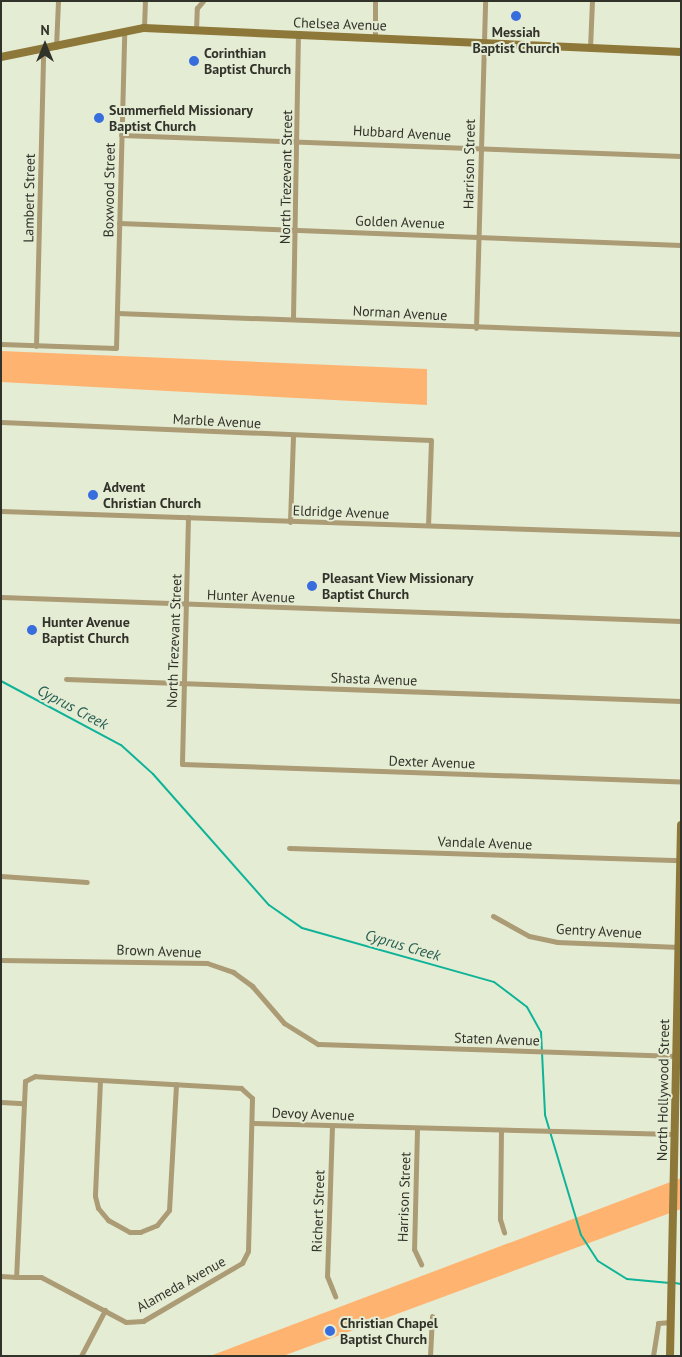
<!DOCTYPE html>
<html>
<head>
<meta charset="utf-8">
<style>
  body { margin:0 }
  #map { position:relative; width:682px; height:1357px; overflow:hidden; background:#e5ecd4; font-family:"PT Sans",sans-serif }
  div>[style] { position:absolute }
  .green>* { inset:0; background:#ffb370 }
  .stream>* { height:2px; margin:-1px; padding:0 1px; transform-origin:1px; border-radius:1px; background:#0fb498 }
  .street>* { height:5px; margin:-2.5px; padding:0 2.5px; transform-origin:2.5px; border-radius:2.5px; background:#ab9c75 }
  .secondary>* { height:8px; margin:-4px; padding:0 4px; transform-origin:4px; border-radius:4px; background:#8d7739 }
  .dots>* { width:14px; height:14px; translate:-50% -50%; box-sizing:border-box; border:2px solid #e5ecd4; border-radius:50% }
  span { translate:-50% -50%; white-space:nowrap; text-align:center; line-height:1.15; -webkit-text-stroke:4px #e5ecd4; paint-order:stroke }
  .street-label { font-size:14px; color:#31332a }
  .poi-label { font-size:14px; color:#31332a; font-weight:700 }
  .left { translate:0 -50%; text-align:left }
  .water-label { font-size:15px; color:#265e52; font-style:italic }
  .frame { position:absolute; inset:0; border:2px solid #31332a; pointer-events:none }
  .north { position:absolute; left:20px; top:20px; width:50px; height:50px; -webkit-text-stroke:4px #e5ecd4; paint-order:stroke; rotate:0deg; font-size:14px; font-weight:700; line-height:20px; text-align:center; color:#31332a }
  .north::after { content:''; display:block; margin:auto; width:18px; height:22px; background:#31332a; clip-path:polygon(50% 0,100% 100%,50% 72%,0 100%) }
</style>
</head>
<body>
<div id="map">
  <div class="green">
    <i style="clip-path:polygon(1px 351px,427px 369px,427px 405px,1px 382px)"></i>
    <i style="clip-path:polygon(681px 1178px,681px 1209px,283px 1356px,210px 1356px)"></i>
  </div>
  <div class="stream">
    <i style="left:1px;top:681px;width:136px;rotate:28.1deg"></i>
    <i style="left:121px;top:745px;width:43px;rotate:42.2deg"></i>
    <i style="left:153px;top:774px;width:175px;rotate:48.5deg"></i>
    <i style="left:269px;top:905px;width:40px;rotate:34.9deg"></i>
    <i style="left:302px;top:928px;width:199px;rotate:15.7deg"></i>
    <i style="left:494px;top:982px;width:41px;rotate:37.1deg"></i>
    <i style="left:527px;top:1007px;width:29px;rotate:61deg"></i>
    <i style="left:541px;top:1032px;width:83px;rotate:87.2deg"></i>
    <i style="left:545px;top:1115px;width:125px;rotate:73.3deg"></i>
    <i style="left:581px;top:1235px;width:31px;rotate:57deg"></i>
    <i style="left:598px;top:1261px;width:34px;rotate:32deg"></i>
    <i style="left:627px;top:1279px;width:43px;rotate:5.3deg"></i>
    <i style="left:675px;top:1283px;width:6px;rotate:9deg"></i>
  </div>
  <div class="street">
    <i style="left:144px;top:28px;width:27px;rotate:-88deg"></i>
    <i style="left:196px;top:31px;width:23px;rotate:-88deg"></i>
    <i style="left:197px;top:8px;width:9px;rotate:-49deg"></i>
    <i style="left:375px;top:38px;width:37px;rotate:-90deg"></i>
    <i style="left:56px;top:47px;width:46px;rotate:-87.5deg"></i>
    <i style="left:590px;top:48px;width:47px;rotate:-87.6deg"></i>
    <i style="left:121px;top:135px;width:560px;rotate:2.15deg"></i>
    <i style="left:119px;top:223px;width:562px;rotate:2.24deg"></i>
    <i style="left:117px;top:313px;width:564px;rotate:2.13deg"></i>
    <i style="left:293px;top:318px;width:283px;rotate:-89deg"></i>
    <i style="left:476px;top:328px;width:327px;rotate:-88.4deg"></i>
    <i style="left:1px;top:344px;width:115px;rotate:2deg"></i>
    <i style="left:116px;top:348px;width:316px;rotate:-88.5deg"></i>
    <i style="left:36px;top:346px;width:296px;rotate:-88.6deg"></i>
    <i style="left:1px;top:422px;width:430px;rotate:2.4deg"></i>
    <i style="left:431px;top:440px;width:85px;rotate:92deg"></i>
    <i style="left:1px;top:511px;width:680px;rotate:1.94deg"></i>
    <i style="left:188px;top:517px;width:247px;rotate:91.4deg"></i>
    <i style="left:182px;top:764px;width:499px;rotate:2deg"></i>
    <i style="left:290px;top:522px;width:86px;rotate:-88deg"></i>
    <i style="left:1px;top:597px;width:680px;rotate:2.02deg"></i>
    <i style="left:66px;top:679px;width:615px;rotate:2.05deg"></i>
    <i style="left:289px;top:848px;width:392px;rotate:1.8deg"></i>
    <i style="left:1px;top:876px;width:86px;rotate:4deg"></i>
    <i style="left:493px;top:916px;width:41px;rotate:29.1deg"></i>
    <i style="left:529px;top:936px;width:29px;rotate:12deg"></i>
    <i style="left:557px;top:942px;width:122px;rotate:2.3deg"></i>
    <i style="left:1px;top:960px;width:206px;rotate:0.8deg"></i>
    <i style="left:207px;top:963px;width:28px;rotate:19deg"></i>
    <i style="left:233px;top:972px;width:24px;rotate:36deg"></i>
    <i style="left:252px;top:986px;width:49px;rotate:49.1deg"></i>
    <i style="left:284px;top:1023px;width:40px;rotate:32deg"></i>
    <i style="left:318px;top:1044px;width:359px;rotate:1.9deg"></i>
    <i style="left:100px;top:1080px;width:116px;rotate:92.5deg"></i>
    <i style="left:95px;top:1196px;width:12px;rotate:76deg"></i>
    <i style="left:98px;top:1208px;width:16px;rotate:50deg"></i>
    <i style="left:108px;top:1220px;width:25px;rotate:29deg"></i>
    <i style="left:130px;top:1232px;width:10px"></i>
    <i style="left:140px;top:1232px;width:18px;rotate:-22deg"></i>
    <i style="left:157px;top:1225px;width:19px;rotate:-51deg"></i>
    <i style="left:169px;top:1210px;width:126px;rotate:-86.8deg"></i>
    <i style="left:1px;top:1102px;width:22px;rotate:3deg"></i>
    <i style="left:252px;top:1123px;width:422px;rotate:1.5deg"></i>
    <i style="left:332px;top:1126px;width:150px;rotate:91.9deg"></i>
    <i style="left:327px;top:1276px;width:22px;rotate:68deg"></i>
    <i style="left:417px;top:1129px;width:120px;rotate:91.4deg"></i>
    <i style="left:414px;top:1249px;width:17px;rotate:65deg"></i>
    <i style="left:501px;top:1131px;width:88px;rotate:90.7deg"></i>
    <i style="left:500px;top:1219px;width:14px;rotate:73deg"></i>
    <i style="left:1px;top:1276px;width:15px;rotate:4deg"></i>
    <i style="left:16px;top:1277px;width:25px"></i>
    <i style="left:41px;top:1277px;width:96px;rotate:27.9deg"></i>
    <i style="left:126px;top:1322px;width:17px;rotate:-3deg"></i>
    <i style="left:143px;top:1321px;width:115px;rotate:-30.4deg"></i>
    <i style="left:242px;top:1263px;width:13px;rotate:-63deg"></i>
    <i style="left:248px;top:1251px;width:153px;rotate:-88.5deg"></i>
    <i style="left:252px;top:1098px;width:15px;rotate:-138deg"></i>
    <i style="left:241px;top:1088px;width:206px;rotate:-176.7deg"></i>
    <i style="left:35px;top:1076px;width:11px;rotate:153deg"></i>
    <i style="left:25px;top:1081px;width:196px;rotate:92.6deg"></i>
    <i style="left:81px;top:1356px;width:52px;rotate:-62.4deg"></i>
    <i style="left:430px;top:1356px;width:40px;rotate:-87.1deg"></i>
    <i style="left:653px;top:1356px;width:33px;rotate:-81deg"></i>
    <i style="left:658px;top:1323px;width:13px;rotate:-4deg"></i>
  </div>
  <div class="secondary">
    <i style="left:1px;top:57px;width:146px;rotate:-11.5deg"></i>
    <i style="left:144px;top:28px;width:538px;rotate:2.56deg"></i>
    <i style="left:670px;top:1356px;width:531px;rotate:-88.81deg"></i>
  </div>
  <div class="dots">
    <i style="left:516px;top:16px;background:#386ddd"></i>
    <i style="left:194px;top:61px;background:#386ddd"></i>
    <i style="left:99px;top:118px;background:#386ddd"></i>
    <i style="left:93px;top:495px;background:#386ddd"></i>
    <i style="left:312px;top:586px;background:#386ddd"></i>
    <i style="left:32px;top:630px;background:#386ddd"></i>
    <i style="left:330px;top:1331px;background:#386ddd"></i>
  </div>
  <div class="street-label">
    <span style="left:340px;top:24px;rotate:2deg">Chelsea Avenue</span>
    <span style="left:402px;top:133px;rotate:3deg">Hubbard Avenue</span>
    <span style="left:469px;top:164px;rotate:-89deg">Harrison Street</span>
    <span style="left:286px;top:177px;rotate:-89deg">North Trezevant Street</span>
    <span style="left:109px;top:190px;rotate:-89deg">Boxwood Street</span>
    <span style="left:29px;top:198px;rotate:-89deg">Lambert Street</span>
    <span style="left:400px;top:222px;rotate:2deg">Golden Avenue</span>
    <span style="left:400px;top:313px;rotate:3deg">Norman Avenue</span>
    <span style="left:217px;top:421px;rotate:3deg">Marble Avenue</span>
    <span style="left:341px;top:512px;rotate:2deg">Eldridge Avenue</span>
    <span style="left:251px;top:596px;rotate:2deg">Hunter Avenue</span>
    <span style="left:174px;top:641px;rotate:-88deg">North Trezevant Street</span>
    <span style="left:374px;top:679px;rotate:2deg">Shasta Avenue</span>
    <span style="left:432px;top:762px;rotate:2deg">Dexter Avenue</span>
    <span style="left:485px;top:843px;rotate:2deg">Vandale Avenue</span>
    <span style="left:599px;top:931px;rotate:3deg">Gentry Avenue</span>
    <span style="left:159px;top:951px;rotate:2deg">Brown Avenue</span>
    <span style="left:497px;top:1039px;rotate:2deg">Staten Avenue</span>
    <span style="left:663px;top:1090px;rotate:-89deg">North Hollywood Street</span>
    <span style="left:313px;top:1114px;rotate:2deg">Devoy Avenue</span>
    <span style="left:404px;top:1197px;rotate:-88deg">Harrison Street</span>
    <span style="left:318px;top:1211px;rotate:-88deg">Richert Street</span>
    <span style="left:181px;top:1284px;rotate:-29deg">Alameda Avenue</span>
  </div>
  <div class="poi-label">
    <span style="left:516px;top:40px">Messiah<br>Baptist Church</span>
    <span class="left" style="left:204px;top:61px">Corinthian<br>Baptist Church</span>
    <span class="left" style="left:109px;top:118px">Summerfield Missionary<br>Baptist Church</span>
    <span class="left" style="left:103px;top:495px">Advent<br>Christian Church</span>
    <span class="left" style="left:322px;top:586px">Pleasant View Missionary<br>Baptist Church</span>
    <span class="left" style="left:42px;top:630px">Hunter Avenue<br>Baptist Church</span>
    <span class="left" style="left:340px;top:1331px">Christian Chapel<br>Baptist Church</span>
  </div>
  <div class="water-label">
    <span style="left:73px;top:707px;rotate:28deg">Cyprus Creek</span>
    <span style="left:403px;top:945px;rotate:16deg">Cyprus Creek</span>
  </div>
  <div class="frame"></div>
  <div class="north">N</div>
</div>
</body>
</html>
